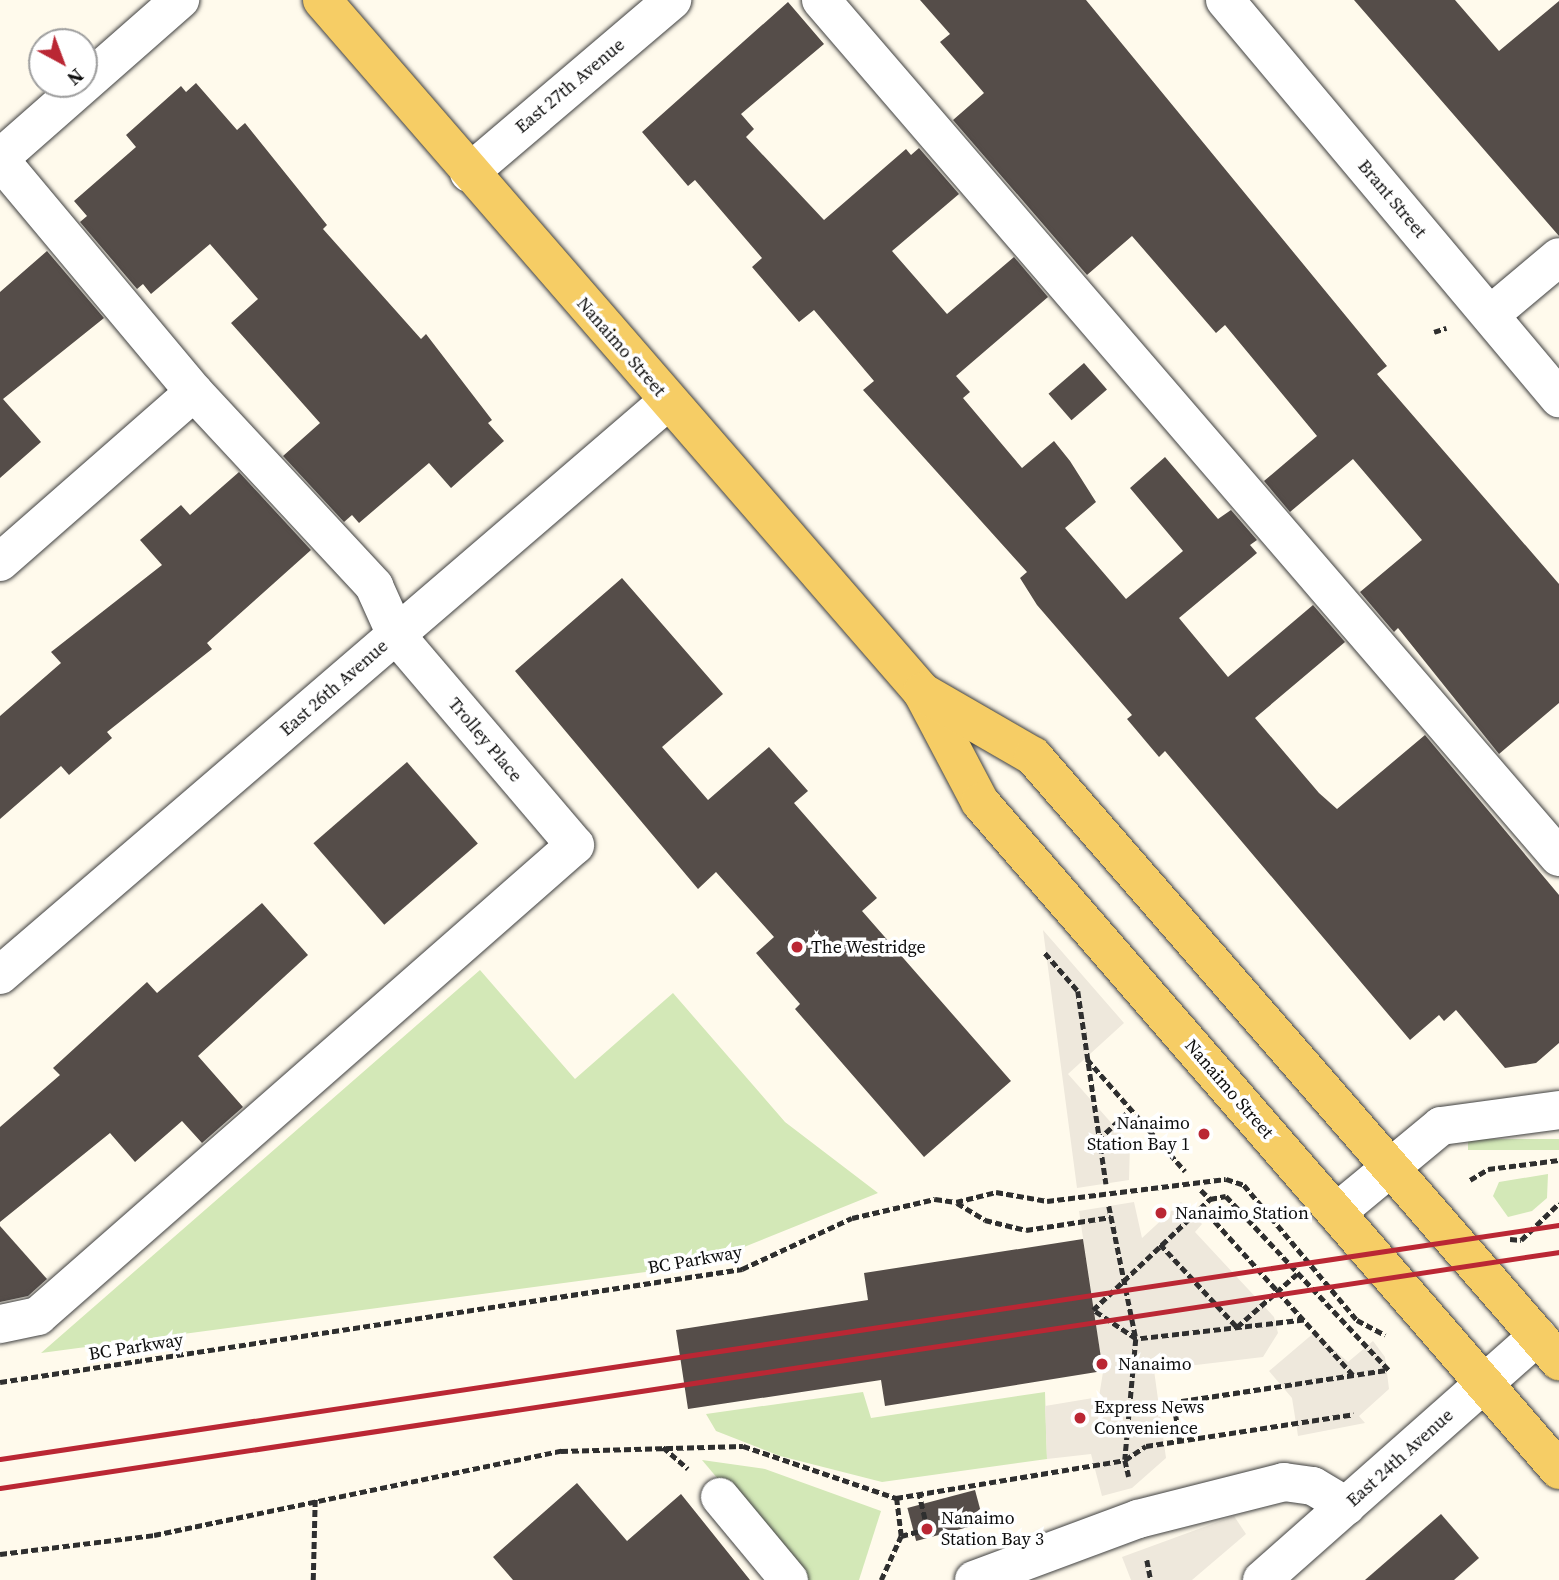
<!DOCTYPE html>
<html>
<head>
<meta charset="utf-8">
<style>
  body { margin:0 }
  #map { position:relative; width:1559px; height:1580px; overflow:hidden; background:#fffaec; font-family:"Source Serif 4",serif }
  div>[style] { position:absolute }
  .green>* { inset:0; background:#d3e8b7; transform-origin:0 0 }
  .plaza>* { inset:0; background:#eee8dc }
  .building>* { inset:0; background:#554d49; transform-origin:0 0 }
  .path>* { height:4.5px; margin-top:-2.25px; transform-origin:0; background:repeating-linear-gradient(90deg,#2f2f2f 0 7px,transparent 0 10.5px) }
  .roads { filter:drop-shadow(0 0 2px #404040) drop-shadow(0 0 2px #404040) }
  .minor>* { height:38px; margin:-19px; padding:0 19px; transform-origin:19px; border-radius:19px; background:#fff }
  .major>* { height:38px; margin:-19px; padding:0 19px; transform-origin:19px; border-radius:19px; background:#f6cd65 }
  .rail>* { height:5px; margin:-2.5px; padding:0 2.5px; transform-origin:2.5px; border-radius:2.5px; background:#ba2734 }
  .dots>* { width:19px; height:19px; translate:-50% -50%; box-sizing:border-box; border:4px solid #fff; border-radius:50% }
  span { translate:-50% -50%; white-space:nowrap; text-align:center; line-height:1.15; -webkit-text-stroke:7px #fff; paint-order:stroke }
  .street-label { font-size:18px; color:#0d0d0d }
  .poi-label { font-size:18px; color:#0d0d0d }
  .left { translate:0 -50%; text-align:left }
  .right { translate:-100% -50%; text-align:right }
  .north { position:absolute; left:28px; top:28px; width:70px; height:70px; box-sizing:border-box; background:#fff; border:2px solid #9e9e9e; border-radius:50%; rotate:139deg; font-size:19px; font-weight:700; line-height:28px; text-align:center; color:#0d0d0d }
  .north::after { content:''; display:block; margin:auto; width:24px; height:32px; background:#ba2734; clip-path:polygon(50% 0,100% 100%,50% 72%,0 100%) }
</style>
</head>
<body>
<div id="map">
  <div class="green">
    <i style="clip-path:polygon(480px 970px,575px 1079px,673px 993px,785px 1122px,878px 1193px,729px 1253px,653px 1271px,41px 1353px)"></i>
    <i style="left:1559px;top:1139px;width:11px;height:91px;rotate:90deg"></i>
    <i style="clip-path:polygon(1548px 1174px,1547px 1198px,1532px 1211px,1508px 1217px,1493px 1196px,1499px 1182px)"></i>
    <i style="clip-path:polygon(863px 1392px,871px 1418px,1045px 1392px,1047px 1459px,882px 1482px,780px 1456px,716px 1431px,706px 1414px)"></i>
    <i style="clip-path:polygon(702px 1460px,765px 1469px,881px 1511px,859px 1580px,803px 1580px)"></i>
  </div>
  <div class="plaza">
    <i style="clip-path:polygon(1043px 930px,1124px 1023px,1068px 1074px,1130px 1144px,1129px 1180px,1077px 1188px)"></i>
    <i style="clip-path:polygon(1134px 1202px,1142px 1238px,1181px 1202px,1202px 1224px,1195px 1232px,1274px 1317px,1278px 1333px,1263px 1357px,1154px 1370px,1166px 1458px,1132px 1488px,1102px 1496px,1091px 1454px,1047px 1459px,1045px 1406px,1099px 1397px,1103px 1372px,1079px 1211px)"></i>
    <i style="clip-path:polygon(1315px 1332px,1348px 1362px,1373px 1341px,1385px 1357px,1389px 1389px,1359px 1416px,1365px 1423px,1298px 1436px,1292px 1398px,1269px 1371px)"></i>
    <i style="clip-path:polygon(1234px 1516px,1246px 1534px,1192px 1580px,1131px 1580px,1122px 1557px)"></i>
  </div>
  <div class="building">
    <i style="clip-path:polygon(920px 0,1086px 0,1387px 366px,1377px 374px,1559px 584px,1559px 703px,1499px 754px,1398px 628px,1394px 632px,1360px 592px,1422px 540px,1353px 459px,1290px 512px,1264px 481px,1317px 436px,1225px 325px,1216px 333px,1132px 236px,1087px 275px,953px 120px,984px 93px,940px 42px,950px 34px)"></i>
    <i style="clip-path:polygon(1354px 0,1455px 0,1499px 51px,1559px 1px,1559px 236px)"></i>
    <i style="clip-path:polygon(788px 2px,824px 44px,741px 114px,754px 129px,746px 137px,824px 220px,906px 149px,911px 155px,919px 148px,959px 194px,892px 251px,947px 314px,1014px 257px,1048px 297px,956px 376px,970px 392px,963px 398px,1022px 468px,1054px 441px,1070px 461px,1096px 502px,1065px 528px,1126px 599px,1183px 551px,1130px 488px,1165px 457px,1218px 519px,1231px 510px,1257px 540px,1250px 545px,1257px 553px,1179px 618px,1228px 677px,1313px 605px,1345px 642px,1255px 718px,1319px 793px,1337px 809px,1425px 735px,1559px 895px,1559px 1043px,1536px 1063px,1505px 1068px,1456px 1010px,1444px 1021px,1439px 1015px,1410px 1040px,1165px 751px,1159px 757px,1127px 719px,1132px 715px,1037px 605px,1020px 578px,1027px 572px,863px 390px,874px 381px,814px 310px,799px 322px,752px 267px,762px 258px,695px 180px,688px 186px,642px 132px)"></i>
    <i style="clip-path:polygon(196px 83px,237px 130px,245px 123px,327px 225px,323px 229px,421px 339px,426px 334px,492px 420px,488px 423px,504px 441px,451px 488px,429px 463px,359px 523px,352px 515px,344px 522px,283px 456px,320px 423px,231px 323px,258px 299px,210px 244px,151px 294px,143px 284px,137px 289px,80px 222px,87px 216px,74px 201px,136px 147px,126px 135px,181px 86px,186px 92px)"></i>
    <i style="clip-path:polygon(47px 251px,104px 318px,3px 399px,41px 442px,0 478px,0 292px)"></i>
    <i style="left:1084px;top:363px;width:35px;height:47px;rotate:49deg"></i>
    <i style="clip-path:polygon(239px 472px,311px 550px,207px 643px,212px 649px,107px 732px,112px 738px,69px 775px,61px 766px,0 819px,0 716px,61px 663px,51px 652px,162px 565px,140px 540px,181px 505px,190px 515px)"></i>
    <i style="clip-path:polygon(622px 578px,723px 694px,662px 747px,708px 800px,769px 747px,808px 791px,794px 803px,877px 898px,862px 911px,1011px 1081px,924px 1157px,795px 1009px,800px 1004px,756px 953px,774px 937px,716px 872px,698px 889px,515px 671px)"></i>
    <i style="left:407px;top:762px;width:108px;height:124px;rotate:49deg"></i>
    <i style="clip-path:polygon(262px 903px,308px 955px,198px 1056px,243px 1107px,202px 1143px,182px 1121px,135px 1162px,110px 1133px,0 1222px,0 1127px,60px 1075px,53px 1068px,147px 982px,157px 993px)"></i>
    <i style="clip-path:polygon(0 1226px,47px 1279px,28px 1296px,0 1302px)"></i>
    <i style="clip-path:polygon(1083px 1239px,1103px 1371px,885px 1406px,881px 1380px,688px 1409px,676px 1330px,868px 1300px,864px 1273px)"></i>
    <i style="clip-path:polygon(577px 1483px,627px 1541px,681px 1494px,750px 1580px,513px 1580px,493px 1557px)"></i>
    <i style="left:975px;top:1490px;width:34px;height:70px;rotate:75deg"></i>
    <i style="clip-path:polygon(1441px 1514px,1479px 1558px,1454px 1580px,1365px 1580px)"></i>
  </div>
  <div class="path">
    <i style="left:1434px;top:332px;width:13px;rotate:-18deg"></i>
    <i style="left:1045px;top:953px;width:50px;rotate:49deg"></i>
    <i style="left:1078px;top:991px;width:195px;rotate:81.7deg"></i>
    <i style="left:1087px;top:1059px;width:149px;rotate:48.8deg"></i>
    <i style="left:1098px;top:1140px;width:45px;rotate:-43.2deg"></i>
    <i style="left:1470px;top:1180px;width:21px;rotate:-31deg"></i>
    <i style="left:1488px;top:1169px;width:72px;rotate:-7.2deg"></i>
    <i style="left:1201px;top:1190px;width:13px;rotate:45deg"></i>
    <i style="left:957px;top:1203px;width:33px;rotate:31deg"></i>
    <i style="left:985px;top:1220px;width:42px;rotate:13.7deg"></i>
    <i style="left:1026px;top:1230px;width:86px;rotate:-8.7deg"></i>
    <i style="left:1109px;top:1206px;width:136px;rotate:78.5deg"></i>
    <i style="left:1136px;top:1339px;width:121px;rotate:95.2deg"></i>
    <i style="left:1125px;top:1460px;width:17px;rotate:77deg"></i>
    <i style="left:1201px;top:1206px;width:227px;rotate:48deg"></i>
    <i style="left:1510px;top:1239px;width:11px;rotate:5deg"></i>
    <i style="left:1521px;top:1240px;width:53px;rotate:-44.2deg"></i>
    <i style="left:1160px;top:1244px;width:113px;rotate:47.1deg"></i>
    <i style="left:1237px;top:1327px;width:80px;rotate:-41.5deg"></i>
    <i style="left:1304px;top:1320px;width:169px;rotate:173.5deg"></i>
    <i style="left:1136px;top:1339px;width:52px;rotate:-146deg"></i>
    <i style="left:1093px;top:1310px;width:161px;rotate:-43.5deg"></i>
    <i style="left:1210px;top:1199px;width:16px;rotate:-11deg"></i>
    <i style="left:1226px;top:1196px;width:238px;rotate:46.9deg"></i>
    <i style="left:0;top:1382px;width:751px;rotate:-8.66deg"></i>
    <i style="left:742px;top:1269px;width:121px;rotate:-24.9deg"></i>
    <i style="left:852px;top:1218px;width:85px;rotate:-12.9deg"></i>
    <i style="left:935px;top:1199px;width:21px;rotate:8deg"></i>
    <i style="left:956px;top:1202px;width:41px;rotate:-14deg"></i>
    <i style="left:996px;top:1192px;width:52px;rotate:10deg"></i>
    <i style="left:1047px;top:1201px;width:180px;rotate:-7deg"></i>
    <i style="left:1226px;top:1179px;width:19px;rotate:18deg"></i>
    <i style="left:1244px;top:1185px;width:176px;rotate:50.1deg"></i>
    <i style="left:1357px;top:1320px;width:32px;rotate:28deg"></i>
    <i style="left:1174px;top:1403px;width:37px;rotate:81deg"></i>
    <i style="left:1129px;top:1409px;width:262px;rotate:-8.6deg"></i>
    <i style="left:663px;top:1447px;width:33px;rotate:41deg"></i>
    <i style="left:901px;top:1536px;width:27px;rotate:-15deg"></i>
    <i style="left:927px;top:1529px;width:36px;rotate:-103deg"></i>
    <i style="left:0;top:1554px;width:155px;rotate:-7deg"></i>
    <i style="left:154px;top:1535px;width:416px;rotate:-11.7deg"></i>
    <i style="left:561px;top:1451px;width:182px;rotate:-1.6deg"></i>
    <i style="left:743px;top:1446px;width:162px;rotate:18.8deg"></i>
    <i style="left:1147px;top:1560px;width:20px;rotate:79deg"></i>
    <i style="left:313px;top:1580px;width:81px;rotate:-88.6deg"></i>
    <i style="left:881px;top:1580px;width:48px;rotate:-65.6deg"></i>
    <i style="left:901px;top:1536px;width:38px;rotate:-97deg"></i>
    <i style="left:896px;top:1498px;width:232px;rotate:-9.4deg"></i>
    <i style="left:1125px;top:1460px;width:25px;rotate:-34deg"></i>
    <i style="left:1146px;top:1446px;width:210px;rotate:-8.7deg"></i>
  </div>
  <div class="roads">
    <div class="minor">
      <i style="left:821px;top:0;width:1131px;rotate:49.27deg"></i>
      <i style="left:1225px;top:0;width:520px;rotate:50deg"></i>
      <i style="left:0;top:158px;width:240px;rotate:-41.3deg"></i>
      <i style="left:0;top:160px;width:302px;rotate:50.1deg"></i>
      <i style="left:194px;top:392px;width:265px;rotate:47.1deg"></i>
      <i style="left:374px;top:586px;width:54px;rotate:65.8deg"></i>
      <i style="left:396px;top:635px;width:276px;rotate:49.6deg"></i>
      <i style="left:575px;top:845px;width:714px;rotate:138.75deg"></i>
      <i style="left:38px;top:1316px;width:39px;rotate:168deg"></i>
      <i style="left:469px;top:173px;width:267px;rotate:-40.4deg"></i>
      <i style="left:1490px;top:315px;width:90px;rotate:-40deg"></i>
      <i style="left:0;top:562px;width:258px;rotate:-41.2deg"></i>
      <i style="left:0;top:975px;width:881px;rotate:-40.67deg"></i>
      <i style="left:1337px;top:1212px;width:135px;rotate:-39.6deg"></i>
      <i style="left:1441px;top:1126px;width:119px;rotate:-7.7deg"></i>
      <i style="left:720px;top:1497px;width:108px;rotate:50.3deg"></i>
      <i style="left:974px;top:1580px;width:175px;rotate:-20.4deg"></i>
      <i style="left:1138px;top:1519px;width:151px;rotate:-14.2deg"></i>
      <i style="left:1284px;top:1482px;width:29px;rotate:8deg"></i>
      <i style="left:1313px;top:1486px;width:39px;rotate:31deg"></i>
      <i style="left:1262px;top:1580px;width:368px;rotate:-41.5deg"></i>
    </div>
    <div class="major">
      <i style="left:322px;top:0;width:916px;rotate:49.07deg"></i>
      <i style="left:922px;top:692px;width:124px;rotate:62.2deg"></i>
      <i style="left:980px;top:802px;width:884px;rotate:49.08deg"></i>
      <i style="left:922px;top:692px;width:128px;rotate:30deg"></i>
      <i style="left:1033px;top:756px;width:802px;rotate:49deg"></i>
    </div>
  </div>
  <div class="rail">
    <i style="left:0;top:1459px;width:1576px;rotate:-8.54deg"></i>
    <i style="left:0;top:1488px;width:1577px;rotate:-8.61deg"></i>
  </div>
  <div class="dots">
    <i style="left:797px;top:947px;background:#ba2734"></i>
    <i style="left:1204px;top:1134px;background:#ba2734"></i>
    <i style="left:1161px;top:1213px;background:#ba2734"></i>
    <i style="left:1102px;top:1364px;background:#ba2734"></i>
    <i style="left:1080px;top:1418px;background:#ba2734"></i>
    <i style="left:927px;top:1529px;background:#ba2734"></i>
  </div>
  <div class="street-label">
    <span style="left:570px;top:86px;rotate:-40deg">East 27th Avenue</span>
    <span style="left:1392px;top:199px;rotate:50deg">Brant Street</span>
    <span style="left:621px;top:347px;rotate:49deg">Nanaimo Street</span>
    <span style="left:334px;top:688px;rotate:-41deg">East 26th Avenue</span>
    <span style="left:485px;top:740px;rotate:50deg">Trolley Place</span>
    <span style="left:1229px;top:1089px;rotate:49deg">Nanaimo Street</span>
    <span style="left:695px;top:1260px;rotate:-10deg">BC Parkway</span>
    <span style="left:136px;top:1347px;rotate:-9deg">BC Parkway</span>
    <span style="left:1400px;top:1458px;rotate:-42deg">East 24th Avenue</span>
  </div>
  <div class="poi-label">
    <span class="left" style="left:811px;top:947px">The Westridge</span>
    <span class="right" style="left:1190px;top:1134px">Nanaimo<br>Station Bay 1</span>
    <span class="left" style="left:1175px;top:1213px">Nanaimo Station</span>
    <span class="left" style="left:1118px;top:1364px">Nanaimo</span>
    <span class="left" style="left:1094px;top:1418px">Express News<br>Convenience</span>
    <span class="left" style="left:941px;top:1529px">Nanaimo<br>Station Bay 3</span>
  </div>
  <div class="north">N</div>
</div>
</body>
</html>
